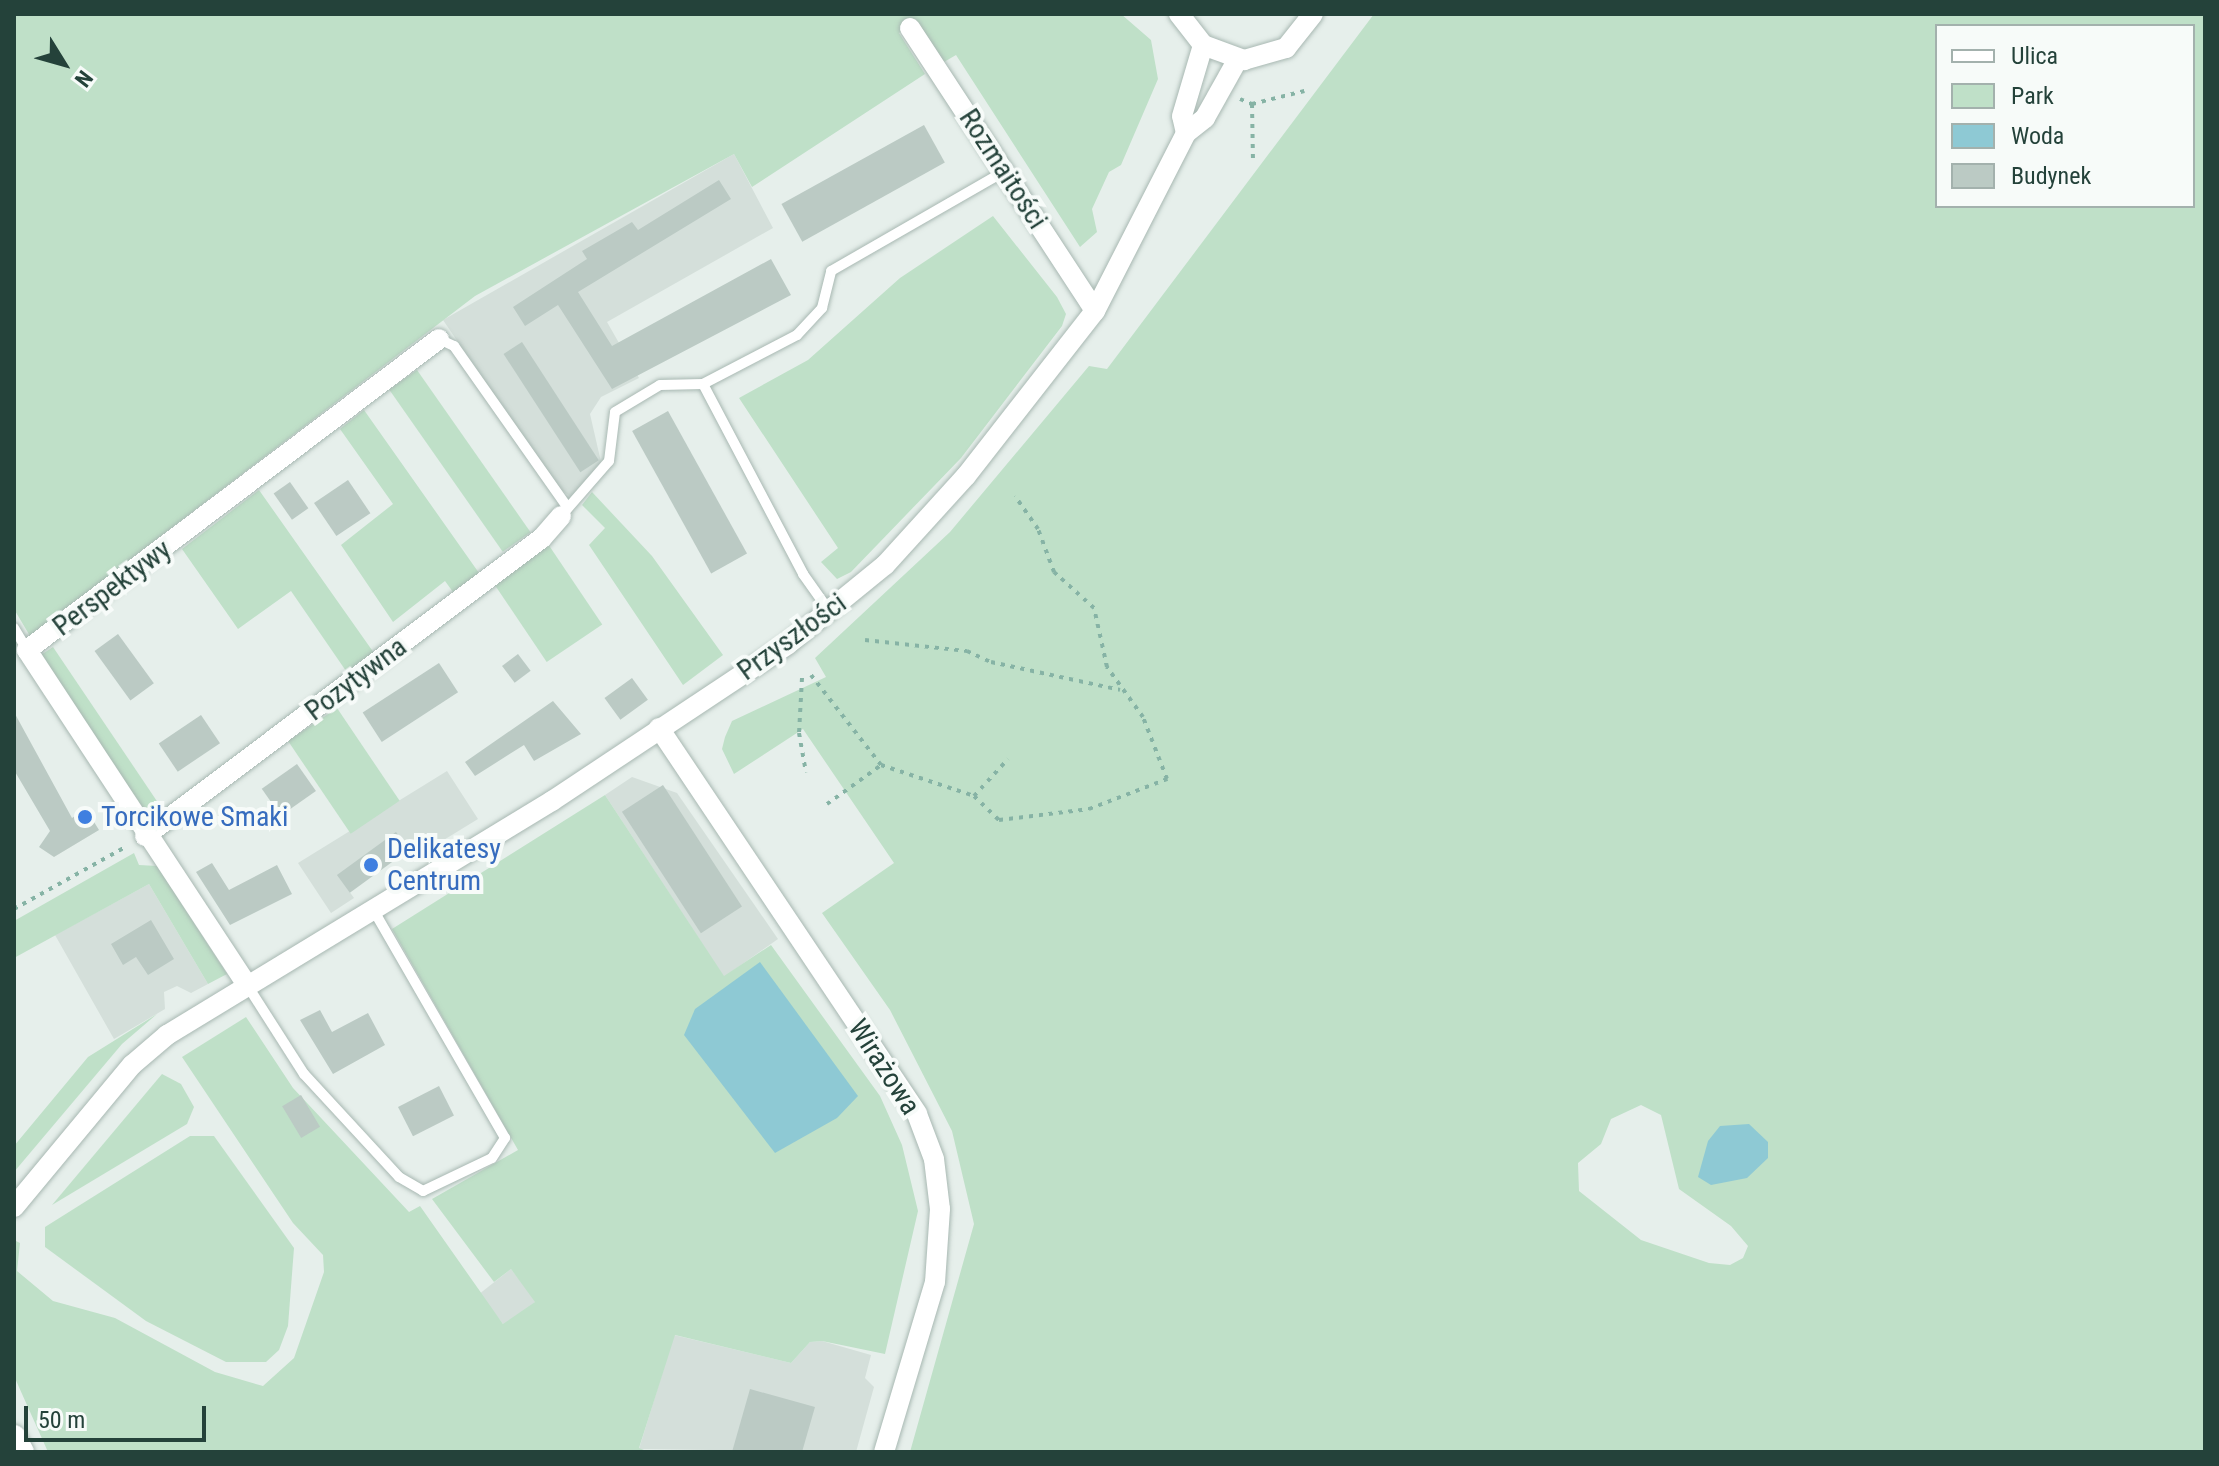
<!DOCTYPE html>
<html>
<head>
<meta charset="utf-8">
<style>
  body { margin:0 }
  #map { position:relative; width:2219px; height:1466px; overflow:hidden; background:#e6efeb; font-family:"Roboto Condensed",sans-serif }
  div>[style] { position:absolute }
  .built>* { inset:0; background:#d4dfda; transform-origin:0 0 }
  .green>* { inset:0; background:#bfe0c8; transform-origin:0 0 }
  .water>* { inset:0; background:#8ec9d4 }
  .building>* { inset:0; background:#bbcac4; transform-origin:0 0 }
  .path>* { height:4px; margin-top:-2px; transform-origin:0; background:repeating-linear-gradient(90deg,#86b3a5 0 4px,transparent 0 10px) }
  .roads { filter:drop-shadow(0 0 2px #a8b8b2) drop-shadow(0 0 2px #a8b8b2) }
  .lane>* { height:10px; margin:-5px; padding:0 5px; transform-origin:5px; border-radius:5px; background:#fff }
  .street>* { height:20px; margin:-10px; padding:0 10px; transform-origin:10px; border-radius:10px; background:#fff }
  .secondary>* { height:24px; margin:-12px; padding:0 12px; transform-origin:12px; border-radius:12px; background:#fff }
  .dots>* { width:22px; height:22px; translate:-50% -50%; box-sizing:border-box; border:4px solid #f7fbf9; border-radius:50% }
  span { translate:-50% -50%; white-space:nowrap; text-align:center; line-height:1.15; -webkit-text-stroke:8px #f7fbf9; paint-order:stroke }
  .street-label { font-size:28px; color:#24423a }
  .shop-label { font-size:28px; color:#366cbe }
  .left { translate:0 -50%; text-align:left }
  .frame { position:absolute; inset:0; border:16px solid #24423a; pointer-events:none }
  .legend { position:absolute; left:1935px; top:24px; width:260px; height:184px; box-sizing:border-box; background:#f7fbf9; border:2px solid #a3b1ad; margin:0; padding:10px 14px; list-style:none; font-size:24px; color:#24423a }
  .legend li { display:flex; align-items:center; gap:16px; height:40px }
  .legend b { width:40px; border:2px solid #a3b1ad }
  .north { position:absolute; left:24px; top:24px; width:80px; height:80px; -webkit-text-stroke:6px #f7fbf9; paint-order:stroke; rotate:127deg; font-size:22px; font-weight:700; line-height:32px; text-align:center; color:#24423a }
  .north::after { content:''; display:block; margin:auto; width:28px; height:36px; background:#24423a; clip-path:polygon(50% 0,100% 100%,50% 72%,0 100%) }
  .scale { position:absolute; left:24px; top:1406px; width:182px; height:36px; box-sizing:border-box; border:4px solid #24423a; border-top:0; padding-left:10px; font-size:24px; line-height:28px; white-space:nowrap; color:#24423a; -webkit-text-stroke:6px #f7fbf9; paint-order:stroke }
</style>
</head>
<body>
<div id="map">
  <div class="built">
    <i style="clip-path:polygon(734px 154px,773px 228px,607px 322px,639px 378px,601px 397px,590px 414px,601px 462px,571px 497px,555px 485px,443px 320px)"></i>
    <i style="clip-path:polygon(447px 771px,478px 819px,429px 849px,409px 850px,392px 861px,349px 891px,354px 898px,331px 913px,298px 863px)"></i>
    <i style="clip-path:polygon(632px 777px,677px 793px,778px 939px,724px 977px,605px 795px)"></i>
    <i style="clip-path:polygon(149px 884px,208px 984px,191px 993px,177px 986px,164px 992px,165px 1009px,114px 1039px,55px 935px)"></i>
    <i style="left:511px;top:1269px;width:41px;height:40px;rotate:52deg"></i>
    <i style="clip-path:polygon(674px 1335px,791px 1363px,810px 1342px,822px 1341px,871px 1355px,865px 1378px,874px 1387px,856px 1452px,639px 1449px)"></i>
  </div>
  <div class="green">
    <i style="clip-path:polygon(14px 14px,1121px 14px,1151px 40px,1158px 79px,1121px 165px,1109px 172px,1092px 209px,1097px 232px,1080px 247px,956px 55px,944px 62px,917px 21px,899px 33px,925px 74px,752px 187px,734px 154px,475px 296px,30px 636px,14px 609px)"></i>
    <i style="clip-path:polygon(evenodd,1374px 14px,2205px 14px,2205px 1452px,910px 1452px,974px 1224px,952px 1131px,890px 1010px,822px 913px,894px 863px,803px 729px,734px 774px,722px 749px,725px 737px,732px 721px,826px 677px,815px 658px,950px 532px,1089px 366px,1107px 369px,1374px 14px,1937px 26px,2193px 26px,2193px 206px,1937px 206px,1937px 26px,1374px 14px,1641px 1105px,1661px 1115px,1679px 1189px,1731px 1226px,1748px 1246px,1743px 1258px,1730px 1265px,1709px 1263px,1641px 1240px,1579px 1191px,1578px 1163px,1601px 1144px,1611px 1119px,1641px 1105px)"></i>
    <i style="clip-path:polygon(993px 216px,1057px 297px,1066px 314px,1062px 326px,961px 458px,851px 572px,837px 579px,821px 562px,838px 548px,739px 398px,808px 360px,900px 278px)"></i>
    <i style="left:417px;top:370px;width:198px;height:34px;rotate:55deg"></i>
    <i style="clip-path:polygon(364px 410px,479px 573px,453px 592px,445px 581px,393px 622px,341px 545px,393px 504px,340px 429px)"></i>
    <i style="clip-path:polygon(259px 490px,374px 653px,354px 669px,346px 671px,291px 591px,238px 629px,182px 549px)"></i>
    <i style="clip-path:polygon(592px 492px,652px 556px,723px 655px,683px 685px,589px 545px,605px 528px,582px 505px)"></i>
    <i style="left:548px;top:544px;width:97px;height:67px;rotate:56deg"></i>
    <i style="left:53px;top:647px;width:198px;height:19px;rotate:56deg"></i>
    <i style="left:337px;top:708px;width:112px;height:59px;rotate:56deg"></i>
    <i style="clip-path:polygon(605px 795px,724px 976px,771px 945px,880px 1096px,902px 1145px,918px 1211px,885px 1354px,822px 1341px,810px 1342px,791px 1363px,675px 1335px,639px 1448px,649px 1452px,48px 1452px,14px 1376px,14px 1240px,20px 1243px,17px 1271px,53px 1301px,115px 1318px,215px 1372px,263px 1386px,294px 1358px,324px 1272px,323px 1255px,293px 1223px,182px 1057px,246px 1017px,293px 1088px,409px 1212px,420px 1206px,503px 1324px,535px 1302px,511px 1269px,494px 1282px,432px 1199px,518px 1150px,392px 929px)"></i>
    <i style="clip-path:polygon(134px 853px,139px 865px,157px 866px,227px 974px,208px 984px,149px 884px,14px 958px,14px 921px)"></i>
    <i style="clip-path:polygon(157px 1014px,122px 1044px,14px 1172px,14px 1146px,88px 1057px)"></i>
    <i style="clip-path:polygon(162px 1074px,181px 1084px,194px 1107px,187px 1124px,52px 1205px)"></i>
    <i style="clip-path:polygon(190px 1136px,214px 1136px,294px 1248px,288px 1326px,279px 1350px,266px 1362px,226px 1362px,146px 1321px,45px 1247px,45px 1227px)"></i>
  </div>
  <div class="water">
    <i style="clip-path:polygon(760px 962px,858px 1096px,837px 1118px,775px 1153px,684px 1035px,695px 1009px)"></i>
    <i style="clip-path:polygon(1749px 1124px,1768px 1142px,1768px 1158px,1747px 1178px,1711px 1185px,1698px 1177px,1708px 1141px,1720px 1126px)"></i>
  </div>
  <div class="building">
    <i style="left:924px;top:125px;width:43px;height:163px;rotate:61deg"></i>
    <i style="clip-path:polygon(719px 180px,731px 199px,578px 292px,612px 346px,771px 259px,791px 295px,612px 389px,558px 305px,525px 326px,513px 307px,587px 259px,582px 251px,632px 222px,638px 230px)"></i>
    <i style="left:522px;top:342px;width:141px;height:22px;rotate:57deg"></i>
    <i style="left:668px;top:411px;width:163px;height:41px;rotate:61deg"></i>
    <i style="left:348px;top:480px;width:40px;height:41px;rotate:56deg"></i>
    <i style="left:290px;top:482px;width:32px;height:20px;rotate:55deg"></i>
    <i style="left:118px;top:634px;width:61px;height:29px;rotate:54deg"></i>
    <i style="left:518px;top:654px;width:21px;height:20px;rotate:53deg"></i>
    <i style="left:439px;top:663px;width:35px;height:91px;rotate:57deg"></i>
    <i style="left:632px;top:678px;width:27px;height:34px;rotate:54deg"></i>
    <i style="clip-path:polygon(553px 701px,581px 734px,534px 761px,524px 745px,475px 776px,465px 762px)"></i>
    <i style="clip-path:polygon(14px 712px,72px 818px,86px 809px,99px 830px,54px 857px,39px 847px,50px 831px,14px 770px)"></i>
    <i style="left:201px;top:715px;width:34px;height:51px;rotate:56deg"></i>
    <i style="left:297px;top:764px;width:33px;height:43px;rotate:55deg"></i>
    <i style="left:663px;top:785px;width:145px;height:49px;rotate:57deg"></i>
    <i style="left:396px;top:832px;width:22px;height:73px;rotate:54deg"></i>
    <i style="clip-path:polygon(212px 863px,229px 890px,277px 865px,292px 894px,230px 925px,196px 872px)"></i>
    <i style="clip-path:polygon(151px 920px,174px 959px,148px 975px,136px 957px,123px 965px,111px 944px)"></i>
    <i style="clip-path:polygon(320px 1010px,332px 1032px,368px 1013px,385px 1045px,333px 1074px,300px 1020px)"></i>
    <i style="left:439px;top:1086px;width:33px;height:46px;rotate:63deg"></i>
    <i style="left:301px;top:1095px;width:37px;height:22px;rotate:59deg"></i>
    <i style="clip-path:polygon(750px 1389px,815px 1407px,802px 1452px,732px 1452px)"></i>
  </div>
  <div class="path">
    <i style="left:1240px;top:99px;width:13px;rotate:23deg"></i>
    <i style="left:1252px;top:104px;width:56px;rotate:89deg"></i>
    <i style="left:1252px;top:104px;width:54px;rotate:-14deg"></i>
    <i style="left:865px;top:640px;width:103px;rotate:6.2deg"></i>
    <i style="left:967px;top:651px;width:26px;rotate:25deg"></i>
    <i style="left:991px;top:662px;width:132px;rotate:12.2deg"></i>
    <i style="left:811px;top:675px;width:114px;rotate:52.1deg"></i>
    <i style="left:881px;top:765px;width:98px;rotate:18.4deg"></i>
    <i style="left:974px;top:796px;width:35px;rotate:44deg"></i>
    <i style="left:999px;top:820px;width:91px;rotate:-7deg"></i>
    <i style="left:1089px;top:809px;width:84px;rotate:-21deg"></i>
    <i style="left:1167px;top:779px;width:66px;rotate:-111.2deg"></i>
    <i style="left:1143px;top:717px;width:62px;rotate:-125.8deg"></i>
    <i style="left:1107px;top:667px;width:60px;rotate:-102.4deg"></i>
    <i style="left:1094px;top:608px;width:54px;rotate:-138deg"></i>
    <i style="left:1054px;top:572px;width:46px;rotate:-110.4deg"></i>
    <i style="left:1038px;top:529px;width:40px;rotate:-124.9deg"></i>
    <i style="left:802px;top:678px;width:55px;rotate:93.1deg"></i>
    <i style="left:799px;top:733px;width:40px;rotate:80deg"></i>
    <i style="left:974px;top:796px;width:50px;rotate:-47.4deg"></i>
    <i style="left:827px;top:804px;width:67px;rotate:-35.8deg"></i>
    <i style="left:14px;top:909px;width:129px;rotate:-29.1deg"></i>
  </div>
  <div class="roads">
    <div class="lane">
      <i style="left:439px;top:339px;width:17px;rotate:25deg"></i>
      <i style="left:454px;top:346px;width:198px;rotate:54.9deg"></i>
      <i style="left:703px;top:384px;width:215px;rotate:62.2deg"></i>
      <i style="left:803px;top:574px;width:47px;rotate:54.6deg"></i>
      <i style="left:561px;top:516px;width:73px;rotate:-48.9deg"></i>
      <i style="left:609px;top:461px;width:49px;rotate:-83deg"></i>
      <i style="left:615px;top:412px;width:52px;rotate:-31deg"></i>
      <i style="left:660px;top:385px;width:43px;rotate:-1.3deg"></i>
      <i style="left:703px;top:384px;width:106px;rotate:-27.5deg"></i>
      <i style="left:797px;top:335px;width:37px;rotate:-47deg"></i>
      <i style="left:822px;top:308px;width:38px;rotate:-76deg"></i>
      <i style="left:831px;top:271px;width:201px;rotate:-29.9deg"></i>
      <i style="left:14px;top:628px;width:26px;rotate:59deg"></i>
      <i style="left:247px;top:985px;width:106px;rotate:57.4deg"></i>
      <i style="left:304px;top:1074px;width:140px;rotate:47.3deg"></i>
      <i style="left:399px;top:1177px;width:28px;rotate:30deg"></i>
      <i style="left:423px;top:1191px;width:76px;rotate:-25.6deg"></i>
      <i style="left:492px;top:1158px;width:24px;rotate:-57deg"></i>
      <i style="left:505px;top:1138px;width:262px;rotate:-120deg"></i>
    </div>
    <div class="street">
      <i style="left:1179px;top:14px;width:39px;rotate:52deg"></i>
      <i style="left:1203px;top:45px;width:44px;rotate:20.1deg"></i>
      <i style="left:1244px;top:60px;width:44px;rotate:-15.9deg"></i>
      <i style="left:1286px;top:48px;width:43px;rotate:-51.5deg"></i>
      <i style="left:910px;top:28px;width:338px;rotate:56.8deg"></i>
      <i style="left:1186px;top:133px;width:17px;rotate:-103deg"></i>
      <i style="left:1182px;top:116px;width:74px;rotate:-73.5deg"></i>
      <i style="left:659px;top:728px;width:464px;rotate:56.2deg"></i>
      <i style="left:917px;top:1114px;width:48px;rotate:69.3deg"></i>
      <i style="left:934px;top:1159px;width:50px;rotate:83.2deg"></i>
      <i style="left:940px;top:1209px;width:73px;rotate:93.9deg"></i>
      <i style="left:935px;top:1282px;width:177px;rotate:106.7deg"></i>
      <i style="left:145px;top:836px;width:496px;rotate:-36.9deg"></i>
      <i style="left:542px;top:538px;width:29px;rotate:-49deg"></i>
      <i style="left:247px;top:985px;width:401px;rotate:-123.3deg"></i>
      <i style="left:27px;top:650px;width:516px;rotate:-37.05deg"></i>
      <i style="left:14px;top:1207px;width:185px;rotate:-50.3deg"></i>
      <i style="left:132px;top:1065px;width:46px;rotate:-40.6deg"></i>
      <i style="left:167px;top:1035px;width:451px;rotate:-31.3deg"></i>
      <i style="left:552px;top:801px;width:283px;rotate:-33.6deg"></i>
      <i style="left:788px;top:644px;width:125px;rotate:-39.2deg"></i>
      <i style="left:885px;top:565px;width:120px;rotate:-47.7deg"></i>
      <i style="left:966px;top:476px;width:209px;rotate:-52deg"></i>
      <i style="left:1095px;top:311px;width:200px;rotate:-62.9deg"></i>
      <i style="left:1186px;top:133px;width:24px;rotate:-38deg"></i>
      <i style="left:1205px;top:118px;width:68px;rotate:-60.8deg"></i>
    </div>
    <div class="secondary">
      <i style="left:14px;top:1437px;width:17px;rotate:62deg"></i>
    </div>
  </div>
  <div class="dots">
    <i style="left:85px;top:817px;background:#3f7fe0"></i>
    <i style="left:371px;top:865px;background:#3f7fe0"></i>
  </div>
  <div class="street-label">
    <span style="left:1003px;top:169px;rotate:57deg">Rozmaitości</span>
    <span style="left:112px;top:588px;rotate:-37deg">Perspektywy</span>
    <span style="left:792px;top:637px;rotate:-36deg">Przyszłości</span>
    <span style="left:356px;top:679px;rotate:-37deg">Pozytywna</span>
    <span style="left:884px;top:1067px;rotate:57deg">Wirażowa</span>
  </div>
  <div class="shop-label">
    <span class="left" style="left:101px;top:817px">Torcikowe Smaki</span>
    <span class="left" style="left:387px;top:865px">Delikatesy<br>Centrum</span>
  </div>
  <div class="frame"></div>
  <ul class="legend">
  <li><b style="height:10px;background:#fff"></b>Ulica</li>
  <li><b style="height:22px;background:#bfe0c8"></b>Park</li>
  <li><b style="height:22px;background:#8ec9d4"></b>Woda</li>
  <li><b style="height:22px;background:#bbcac4"></b>Budynek</li>
  </ul>
  <div class="north">N</div>
  <div class="scale">50 m</div>
</div>
</body>
</html>
